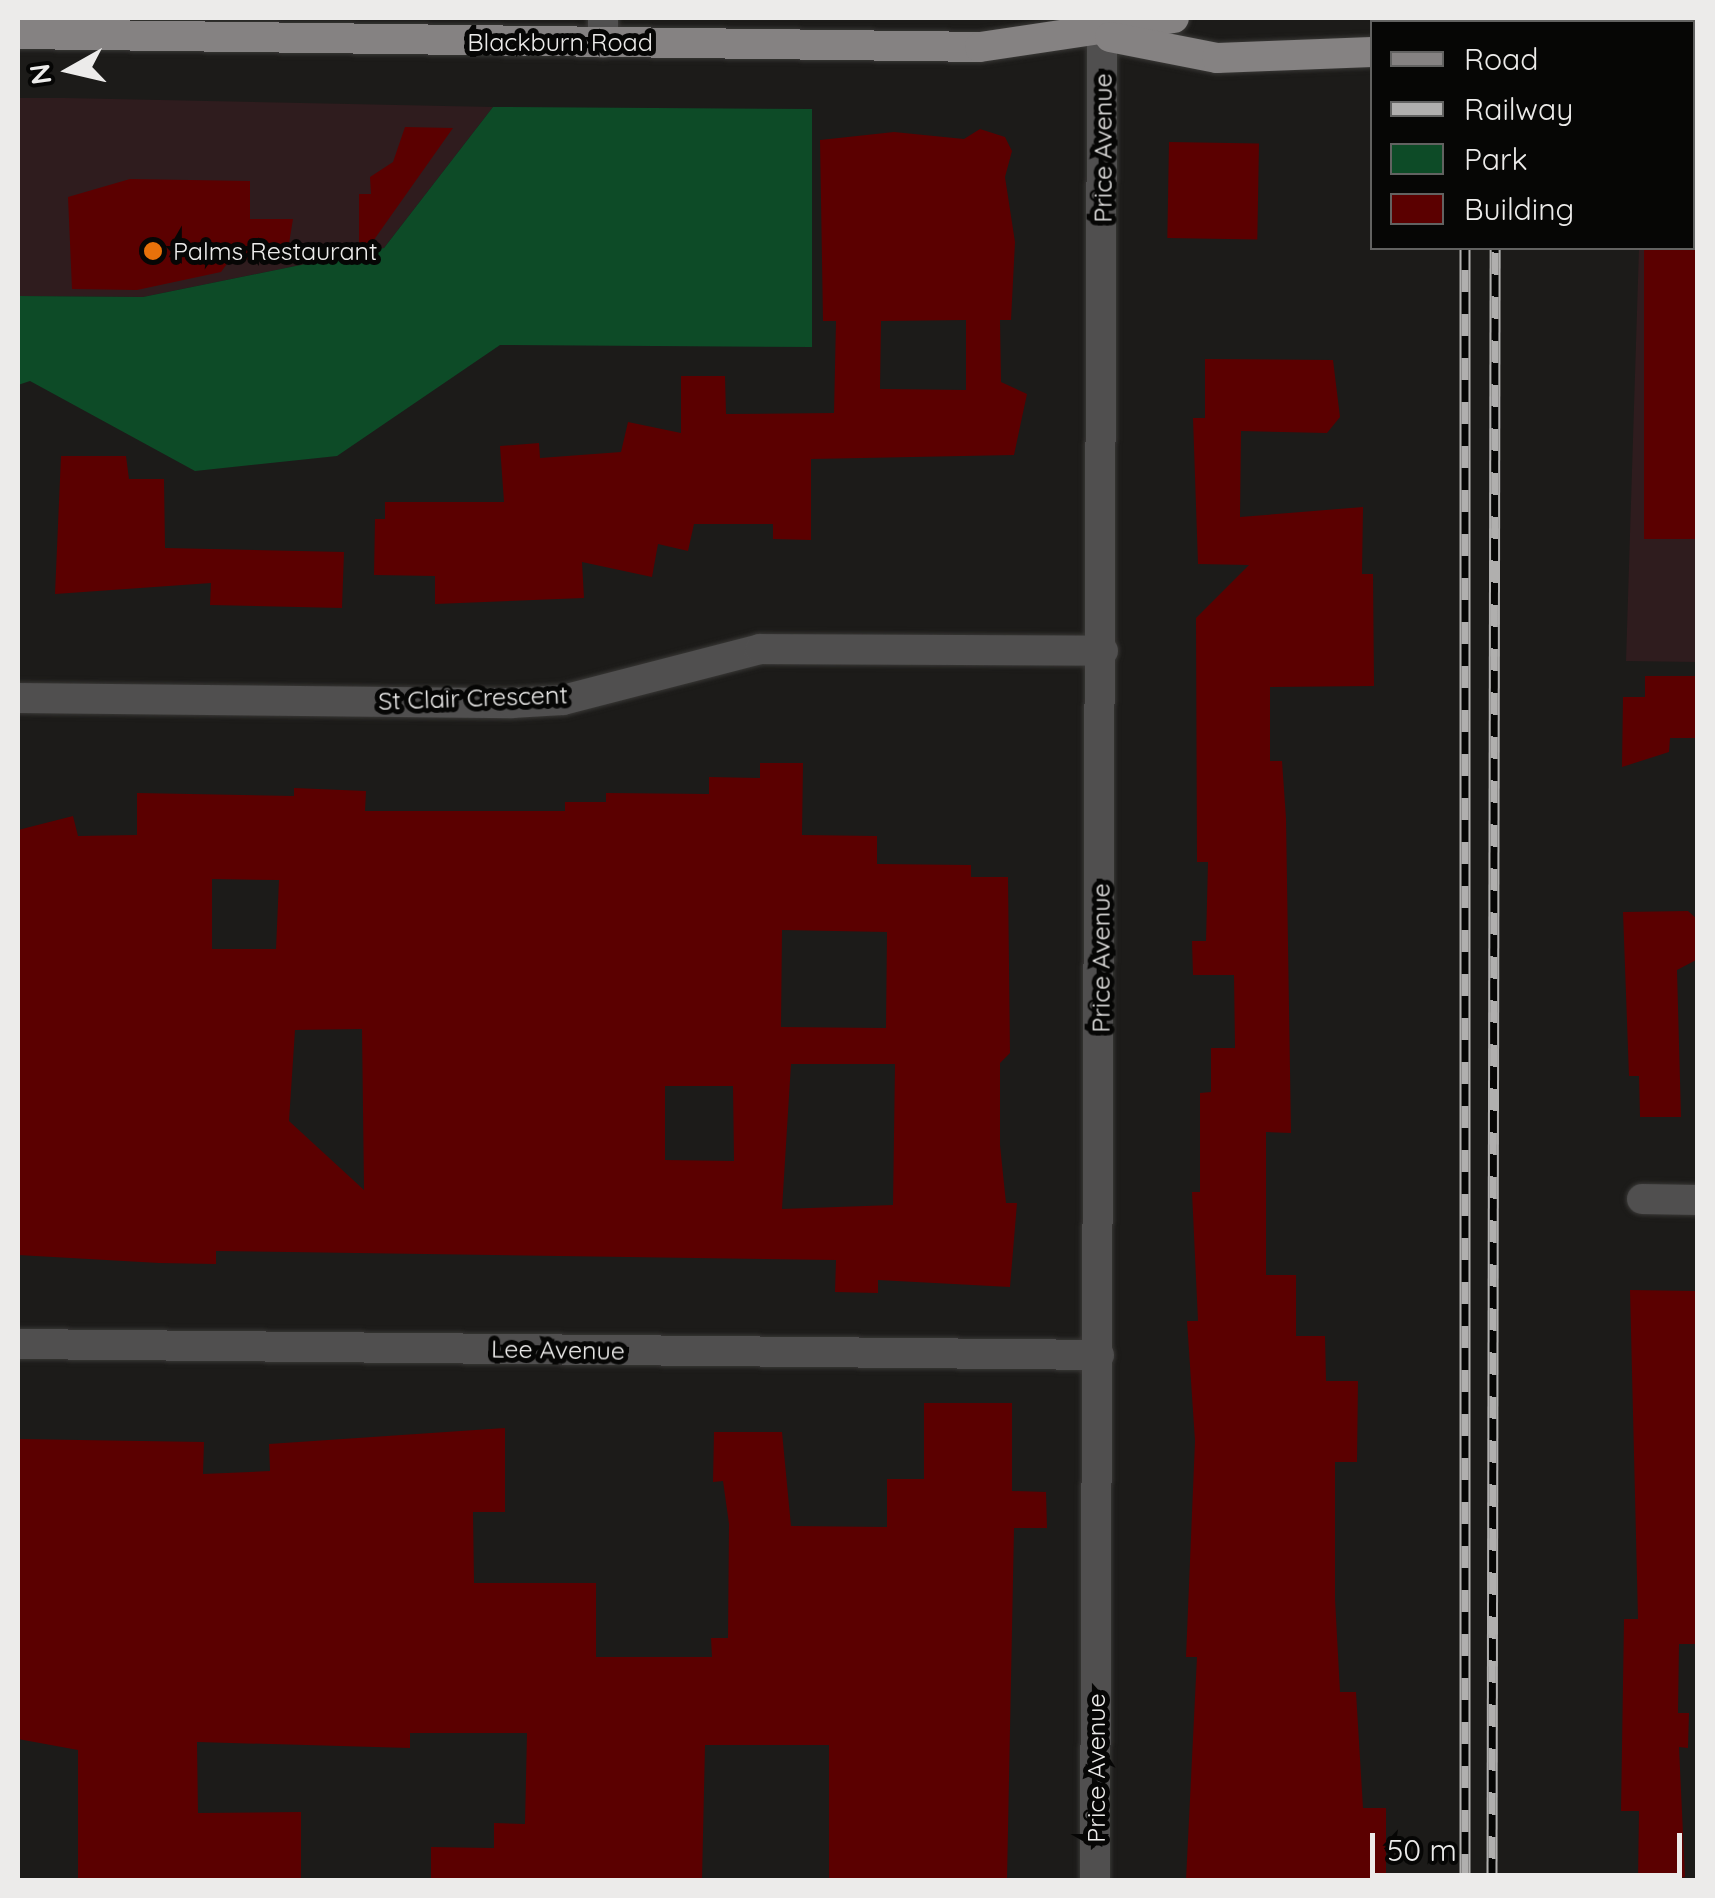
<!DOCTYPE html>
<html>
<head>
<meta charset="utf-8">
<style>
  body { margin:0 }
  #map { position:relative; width:1715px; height:1898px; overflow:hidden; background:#1c1b19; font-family:Quicksand,sans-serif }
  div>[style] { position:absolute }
  .commercial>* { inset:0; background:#2f1c1e }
  .green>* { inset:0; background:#0d4b27 }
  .building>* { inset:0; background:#5b0000; transform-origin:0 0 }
  .roads { filter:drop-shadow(0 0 2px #393836) drop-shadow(0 0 2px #393836) }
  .minor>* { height:30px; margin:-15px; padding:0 15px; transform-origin:15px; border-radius:15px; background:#504f4f }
  .major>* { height:30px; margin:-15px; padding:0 15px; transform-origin:15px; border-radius:15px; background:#858282 }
  .rail>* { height:11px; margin-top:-5.5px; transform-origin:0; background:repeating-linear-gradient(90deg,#060605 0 22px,#b0afae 0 44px); box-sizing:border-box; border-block:2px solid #b0afae }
  .dots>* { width:28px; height:28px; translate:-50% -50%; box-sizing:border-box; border:5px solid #060605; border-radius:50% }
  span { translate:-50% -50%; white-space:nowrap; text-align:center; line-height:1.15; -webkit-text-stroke:10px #060605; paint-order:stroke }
  .street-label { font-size:25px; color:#ecebea }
  .poi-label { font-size:25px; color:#ecebea }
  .left { translate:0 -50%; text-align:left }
  .frame { position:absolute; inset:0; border:20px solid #ecebea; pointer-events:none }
  .legend { position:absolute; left:1370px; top:20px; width:325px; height:230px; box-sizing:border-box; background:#060605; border:2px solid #626261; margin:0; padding:12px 18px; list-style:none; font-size:30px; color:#ecebea }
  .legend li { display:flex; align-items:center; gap:20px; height:50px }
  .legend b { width:50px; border:2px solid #626261 }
  .north { position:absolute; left:20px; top:20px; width:100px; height:100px; -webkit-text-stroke:8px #060605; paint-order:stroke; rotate:262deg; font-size:28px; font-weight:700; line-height:40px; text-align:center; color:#ecebea }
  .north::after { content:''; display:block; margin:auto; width:35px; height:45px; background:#ecebea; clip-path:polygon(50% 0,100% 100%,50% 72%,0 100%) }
  .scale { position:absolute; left:1370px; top:1833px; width:312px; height:45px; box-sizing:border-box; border:5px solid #ecebea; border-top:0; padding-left:12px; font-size:30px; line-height:35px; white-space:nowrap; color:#ecebea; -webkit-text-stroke:8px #060605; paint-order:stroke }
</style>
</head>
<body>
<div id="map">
  <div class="commercial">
    <i style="clip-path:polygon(18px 98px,65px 98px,493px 107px,384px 248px,143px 297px,18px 296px)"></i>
    <i style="clip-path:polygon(1693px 146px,1697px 662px,1626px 661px,1639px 248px,1692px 248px)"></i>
  </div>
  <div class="green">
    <i style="clip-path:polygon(493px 107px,812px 109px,812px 347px,500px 345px,337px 456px,195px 471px,30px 381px,18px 385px,18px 296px,143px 297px,384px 248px)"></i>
  </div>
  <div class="building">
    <i style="clip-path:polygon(405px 127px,453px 128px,359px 261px,359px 194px,371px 194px,370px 177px,393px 162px)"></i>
    <i style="clip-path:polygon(evenodd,980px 129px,1005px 137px,1012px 151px,1005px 177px,1015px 242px,1011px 320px,1000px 320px,1001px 382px,1027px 394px,1014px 455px,811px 459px,811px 540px,773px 539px,773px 524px,694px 524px,688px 551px,658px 544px,652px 577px,582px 562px,584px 598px,435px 604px,435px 576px,374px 575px,375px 519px,385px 519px,385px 502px,504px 502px,500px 446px,539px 443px,540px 458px,621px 452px,628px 422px,681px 433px,681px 376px,725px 376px,726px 414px,834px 413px,836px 321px,823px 321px,820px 140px,894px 132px,964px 139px,980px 129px,966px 320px,966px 390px,880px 389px,881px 321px,966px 320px)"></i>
    <i style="left:1169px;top:142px;width:90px;height:96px;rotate:1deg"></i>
    <i style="clip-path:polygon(130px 179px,250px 181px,250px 219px,293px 219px,287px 256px,229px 261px,221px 272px,137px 290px,72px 289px,68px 197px)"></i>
    <i style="left:1644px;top:248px;width:54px;height:291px"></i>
    <i style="clip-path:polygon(1205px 359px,1333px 360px,1340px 417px,1327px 433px,1241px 431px,1240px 517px,1363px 507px,1362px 574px,1373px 574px,1374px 686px,1270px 687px,1270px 761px,1282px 761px,1286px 818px,1291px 1133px,1266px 1132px,1266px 1275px,1296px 1275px,1296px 1336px,1325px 1336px,1326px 1381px,1358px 1381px,1357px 1462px,1335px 1462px,1335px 1599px,1340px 1692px,1356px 1692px,1363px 1808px,1386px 1808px,1386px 1880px,1186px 1880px,1197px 1657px,1186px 1657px,1195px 1441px,1187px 1321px,1198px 1321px,1192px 1192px,1200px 1192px,1200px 1093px,1211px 1092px,1211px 1048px,1235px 1048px,1234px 975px,1193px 975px,1192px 941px,1206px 941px,1208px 862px,1197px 862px,1196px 618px,1249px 565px,1198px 564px,1193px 418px,1205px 418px)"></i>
    <i style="clip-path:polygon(61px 456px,126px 456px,129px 479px,164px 479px,165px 548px,344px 552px,342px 608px,210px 605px,211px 583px,55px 594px)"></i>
    <i style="clip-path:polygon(1645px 676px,1698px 676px,1698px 738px,1670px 738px,1669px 752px,1622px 767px,1623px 697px,1645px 697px)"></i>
    <i style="clip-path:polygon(evenodd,760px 763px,803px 763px,802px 835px,877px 836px,877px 864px,971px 865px,971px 877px,1008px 877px,1010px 1053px,1000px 1063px,1000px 1145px,1006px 1203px,1017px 1203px,1010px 1287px,878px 1280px,878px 1293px,835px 1292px,836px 1260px,216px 1251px,216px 1264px,159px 1263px,18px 1255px,18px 830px,73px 816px,78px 836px,137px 835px,137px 793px,294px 796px,294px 788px,366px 791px,365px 811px,565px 811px,565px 802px,606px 802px,606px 793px,709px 794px,709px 777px,760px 778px,760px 763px,212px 879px,279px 880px,276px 949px,212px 949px,212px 879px,760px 763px,782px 930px,887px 932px,886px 1028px,781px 1027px,782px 930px,760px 763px,362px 1029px,364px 1190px,289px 1121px,295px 1030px,362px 1029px,760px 763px,791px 1064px,895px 1064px,893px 1205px,782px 1209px,791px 1064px,760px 763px,665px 1086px,733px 1086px,734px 1161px,665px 1160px,665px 1086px)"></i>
    <i style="clip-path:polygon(1688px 911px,1698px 920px,1698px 959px,1677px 970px,1681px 1117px,1640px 1117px,1639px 1076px,1629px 1076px,1623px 912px)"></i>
    <i style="clip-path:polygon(1630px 1290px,1698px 1291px,1698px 1644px,1679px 1644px,1678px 1713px,1689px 1713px,1688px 1748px,1679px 1747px,1685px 1877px,1670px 1880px,1638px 1880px,1639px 1811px,1621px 1811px,1624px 1619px,1638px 1619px)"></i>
    <i style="clip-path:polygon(924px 1403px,1012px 1403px,1012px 1491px,1046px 1492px,1047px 1528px,1014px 1528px,1007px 1880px,829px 1880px,829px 1745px,705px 1745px,702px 1880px,431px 1880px,431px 1847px,494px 1848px,494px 1823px,525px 1824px,527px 1733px,410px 1733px,410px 1748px,197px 1742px,198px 1813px,301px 1812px,301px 1880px,78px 1880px,78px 1750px,18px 1739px,18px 1439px,204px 1442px,203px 1474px,270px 1471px,269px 1444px,505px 1428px,505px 1512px,473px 1512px,474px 1583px,596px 1583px,596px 1657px,712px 1657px,711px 1638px,728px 1638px,729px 1524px,723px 1481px,713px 1482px,714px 1432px,782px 1432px,791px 1526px,887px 1527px,887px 1479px,924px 1479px)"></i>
  </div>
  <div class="roads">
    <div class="minor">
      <i style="left:603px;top:43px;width:25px;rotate:-90deg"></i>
      <i style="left:18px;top:698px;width:494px;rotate:0.6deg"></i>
      <i style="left:512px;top:703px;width:51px;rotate:-3.4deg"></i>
      <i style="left:563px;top:700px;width:203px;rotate:-14.5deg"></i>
      <i style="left:760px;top:649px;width:343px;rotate:0.3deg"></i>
      <i style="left:1642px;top:1199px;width:56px;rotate:1deg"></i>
      <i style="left:18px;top:1344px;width:1081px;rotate:0.58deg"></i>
      <i style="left:1095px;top:1880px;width:1845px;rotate:-89.78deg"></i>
    </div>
    <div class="major">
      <i style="left:1662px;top:18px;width:36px;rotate:2deg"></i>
      <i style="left:18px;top:34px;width:962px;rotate:0.77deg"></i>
      <i style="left:980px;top:47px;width:196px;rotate:-8.5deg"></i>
      <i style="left:1110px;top:37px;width:109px;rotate:11.1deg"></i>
      <i style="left:1217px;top:58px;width:155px;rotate:-2.2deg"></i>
      <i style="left:1692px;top:41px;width:6px"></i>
    </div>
  </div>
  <div class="rail">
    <i style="left:1457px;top:18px;width:4px;rotate:90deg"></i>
    <i style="left:1495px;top:22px;width:4px;rotate:-90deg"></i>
    <i style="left:1465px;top:248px;width:1632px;rotate:90deg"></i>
    <i style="left:1492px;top:1880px;width:1632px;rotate:-89.89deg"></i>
  </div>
  <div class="dots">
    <i style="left:153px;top:251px;background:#e8710a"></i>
  </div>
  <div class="street-label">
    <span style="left:560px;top:42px">Blackburn Road</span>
    <span style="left:1103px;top:148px;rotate:-90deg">Price Avenue</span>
    <span style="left:473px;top:698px;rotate:-2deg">St Clair Crescent</span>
    <span style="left:1101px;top:958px;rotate:-90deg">Price Avenue</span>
    <span style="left:558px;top:1350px;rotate:1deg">Lee Avenue</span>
    <span style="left:1096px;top:1768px;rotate:-90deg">Price Avenue</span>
  </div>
  <div class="poi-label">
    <span class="left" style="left:173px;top:251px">Palms Restaurant</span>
  </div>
  <div class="frame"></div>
  <ul class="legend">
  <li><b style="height:12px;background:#858282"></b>Road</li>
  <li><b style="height:12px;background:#b0afae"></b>Railway</li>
  <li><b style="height:28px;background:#0d4b27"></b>Park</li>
  <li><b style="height:28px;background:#5b0000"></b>Building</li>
  </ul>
  <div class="north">N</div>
  <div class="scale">50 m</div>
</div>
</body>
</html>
